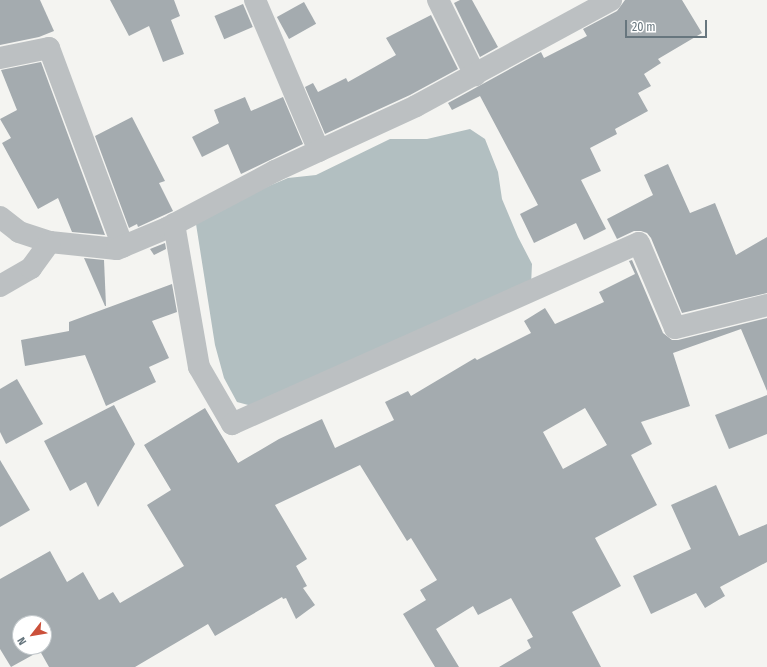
<!DOCTYPE html>
<html>
<head>
<meta charset="utf-8">
<style>
  body { margin:0 }
  #map { position:relative; width:767px; height:667px; overflow:hidden; background:#f4f4f1; font-family:"Fira Sans Condensed",sans-serif }
  div>[style] { position:absolute }
  .water>* { inset:0; background:#b2bfc1 }
  .building>* { inset:0; background:#a4abaf; transform-origin:0 0 }
  .minor>* { height:22px; margin:-11px; padding:0 11px; transform-origin:11px; border-radius:11px; background:#bcc0c2 }
  span { translate:-50% -50%; white-space:nowrap; text-align:center; line-height:1.15; -webkit-text-stroke:4px #fff; paint-order:stroke }
  .north { position:absolute; left:12px; top:615px; width:40px; height:40px; box-sizing:border-box; background:#fff; border:1px solid #c2c8cb; border-radius:50%; rotate:239deg; font-size:11px; font-weight:700; line-height:16px; text-align:center; color:#67767e }
  .north::after { content:''; display:block; margin:auto; width:14px; height:18px; background:#cb503a; clip-path:polygon(50% 0,100% 100%,50% 72%,0 100%) }
  .scale { position:absolute; left:625px; top:20px; width:82px; height:18px; box-sizing:border-box; border:2px solid #67767e; border-top:0; padding-left:5px; font-size:12px; line-height:14px; white-space:nowrap; color:#67767e; -webkit-text-stroke:3px #fff; paint-order:stroke }
</style>
</head>
<body>
<div id="map">
  <div class="water">
    <i style="clip-path:polygon(470px 129px,485px 139px,498px 172px,502px 199px,518px 237px,532px 264px,531px 285px,252px 406px,237px 402px,224px 378px,215px 345px,196px 224px,221px 206px,288px 178px,316px 175px,390px 139px,427px 139px)"></i>
  </div>
  <div class="building">
    <i style="clip-path:polygon(0 0,40px 0,54px 31px,39px 37px,0 45px)"></i>
    <i style="clip-path:polygon(110px 0,174px 0,180px 16px,171px 20px,184px 54px,163px 62px,149px 26px,129px 36px)"></i>
    <i style="clip-path:polygon(460px 0,472px 0,498px 47px,480px 57px,454px 3px)"></i>
    <i style="clip-path:polygon(625px 0,682px 0,702px 33px,658px 59px,661px 63px,644px 74px,651px 86px,638px 93px,648px 111px,615px 129px,617px 134px,590px 148px,601px 171px,581px 180px,606px 229px,584px 240px,576px 223px,534px 243px,520px 214px,538px 205px,480px 96px,452px 110px,448px 103px,541px 52px,544px 58px,587px 36px,583px 29px,617px 11px)"></i>
    <i style="left:304px;top:2px;width:25px;height:31px;rotate:61deg"></i>
    <i style="left:243px;top:4px;width:25px;height:31px;rotate:67deg"></i>
    <i style="clip-path:polygon(431px 15px,458px 69px,410px 95px,325px 134px,305px 87px,313px 83px,318px 92px,346px 78px,348px 82px,396px 55px,386px 38px)"></i>
    <i style="clip-path:polygon(41px 62px,105px 235px,72px 232px,58px 198px,38px 209px,2px 143px,11px 138px,0 119px,17px 110px,1px 70px)"></i>
    <i style="clip-path:polygon(245px 97px,251px 111px,283px 97px,303px 144px,241px 174px,228px 144px,202px 157px,192px 137px,219px 123px,214px 110px)"></i>
    <i style="clip-path:polygon(132px 117px,165px 181px,159px 183px,173px 211px,138px 227px,137px 224px,129px 228px,95px 136px)"></i>
    <i style="clip-path:polygon(668px 164px,690px 213px,715px 203px,736px 255px,767px 237px,767px 293px,682px 313px,651px 238px,647px 233px,641px 231px,634px 231px,617px 239px,607px 219px,653px 195px,644px 175px)"></i>
    <i style="clip-path:polygon(165px 243px,166px 249px,154px 255px,150px 249px)"></i>
    <i style="clip-path:polygon(84px 258px,104px 260px,106px 306px,105px 306px)"></i>
    <i style="clip-path:polygon(evenodd,632px 260px,663px 333px,672px 340px,678px 340px,767px 318px,767px 391px,741px 329px,673px 353px,690px 406px,641px 422px,652px 444px,631px 455px,657px 505px,595px 538px,621px 586px,572px 612px,601px 667px,499px 667px,531px 648px,527px 640px,533px 637px,511px 598px,478px 615px,473px 606px,436px 629px,459px 667px,435px 667px,403px 614px,426px 600px,420px 590px,437px 580px,411px 538px,407px 541px,360px 465px,275px 505px,307px 559px,296px 566px,307px 586px,303px 588px,315px 605px,296px 619px,286px 598px,283px 599px,282px 597px,215px 636px,208px 624px,135px 667px,49px 667px,40px 651px,11px 667px,0 649px,0 579px,50px 551px,67px 582px,83px 572px,99px 600px,113px 592px,120px 603px,184px 566px,147px 505px,171px 490px,144px 445px,205px 408px,238px 463px,279px 439px,322px 419px,335px 448px,394px 420px,385px 402px,408px 391px,411px 396px,475px 358px,477px 360px,531px 333px,524px 321px,545px 308px,555px 324px,604px 302px,599px 292px,635px 274px,629px 261px,632px 260px,585px 408px,607px 445px,563px 469px,543px 432px,585px 408px,632px 260px,20px 623px,44px 623px,44px 647px,20px 647px,20px 623px)"></i>
    <i style="clip-path:polygon(172px 284px,177px 312px,152px 321px,169px 358px,149px 367px,156px 382px,106px 406px,85px 355px,25px 366px,21px 340px,69px 331px,69px 322px)"></i>
    <i style="clip-path:polygon(17px 379px,43px 424px,6px 444px,0 432px,0 389px)"></i>
    <i style="clip-path:polygon(767px 395px,767px 434px,729px 449px,715px 415px)"></i>
    <i style="clip-path:polygon(114px 405px,135px 444px,98px 507px,86px 482px,70px 491px,44px 441px)"></i>
    <i style="clip-path:polygon(0 460px,30px 510px,0 527px)"></i>
    <i style="clip-path:polygon(716px 485px,739px 536px,767px 524px,767px 562px,720px 587px,725px 596px,705px 608px,696px 593px,651px 614px,633px 576px,691px 549px,671px 505px)"></i>
  </div>
  <div class="minor">
    <i style="left:255px;top:0;width:164px;rotate:67deg"></i>
    <i style="left:438px;top:0;width:84px;rotate:63.7deg"></i>
    <i style="left:0;top:58px;width:50px;rotate:-11.5deg"></i>
    <i style="left:49px;top:48px;width:212px;rotate:69.6deg"></i>
    <i style="left:0;top:217px;width:24px;rotate:38deg"></i>
    <i style="left:19px;top:232px;width:33px;rotate:18deg"></i>
    <i style="left:50px;top:242px;width:67px;rotate:6deg"></i>
    <i style="left:117px;top:249px;width:54px;rotate:-22.8deg"></i>
    <i style="left:167px;top:228px;width:122px;rotate:-27.8deg"></i>
    <i style="left:275px;top:171px;width:155px;rotate:-24.7deg"></i>
    <i style="left:416px;top:106px;width:222px;rotate:-28.5deg"></i>
    <i style="left:174px;top:224px;width:145px;rotate:80.1deg"></i>
    <i style="left:199px;top:367px;width:66px;rotate:59.9deg"></i>
    <i style="left:232px;top:424px;width:445px;rotate:-24deg"></i>
    <i style="left:639px;top:243px;width:92px;rotate:67deg"></i>
    <i style="left:675px;top:328px;width:95px;rotate:-14deg"></i>
    <i style="left:0;top:286px;width:36px;rotate:-30deg"></i>
    <i style="left:31px;top:268px;width:32px;rotate:-54deg"></i>
  </div>
  <div class="north">N</div>
  <div class="scale">20 m</div>
</div>
</body>
</html>
